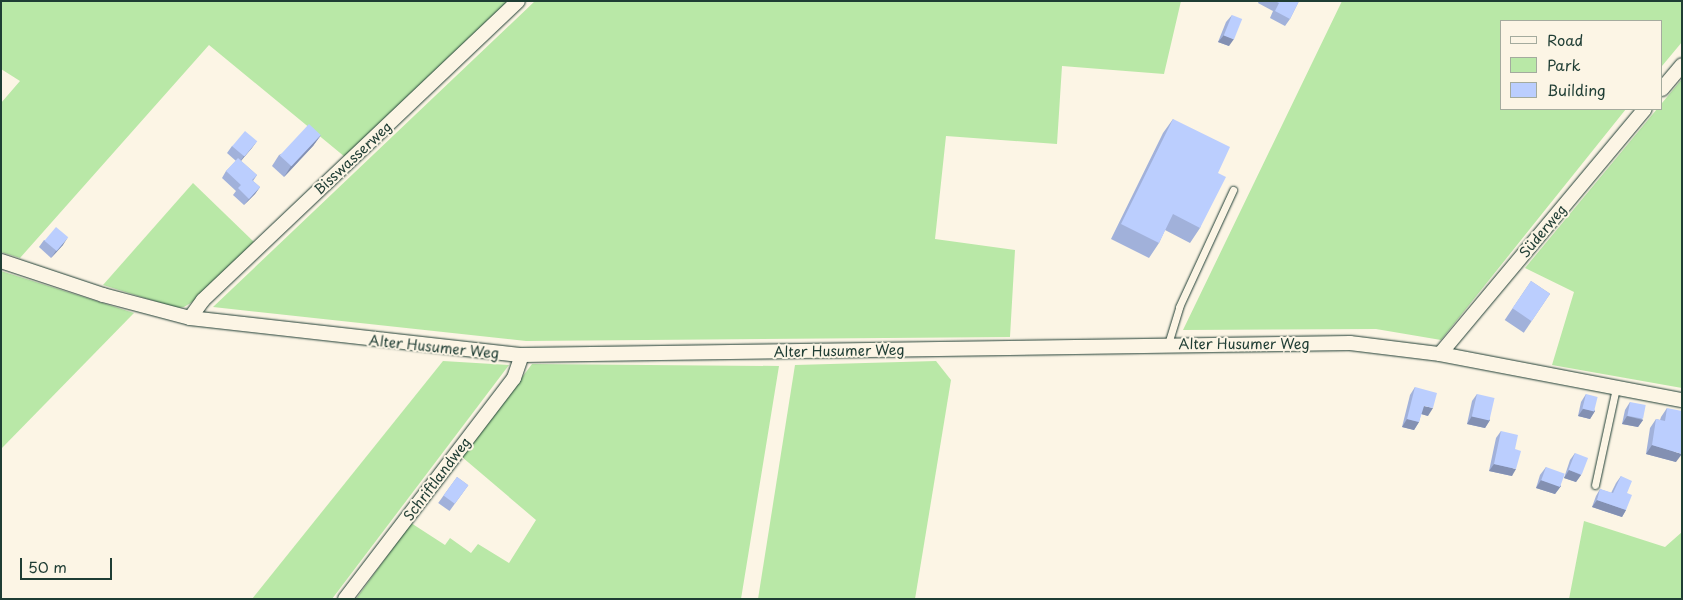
<!DOCTYPE html>
<html>
<head>
<meta charset="utf-8">
<style>
  body { margin:0 }
  #map { position:relative; width:1683px; height:600px; overflow:hidden; background:#fcf5e5; font-family:"Playpen Sans",sans-serif }
  div>[style] { position:absolute }
  .green>* { inset:0; background:#b9e8a7 }
  .roads { filter:drop-shadow(0 0 1px #1f3d34) drop-shadow(0 0 1px #1f3d34) }
  .lane>* { height:7px; margin:-3.5px; padding:0 3.5px; transform-origin:3.5px; border-radius:3.5px; background:#fcf5e5 }
  .street>* { height:14px; margin:-7px; padding:0 7px; transform-origin:7px; border-radius:7px; background:#fcf5e5 }
  .wall>* { inset:0; background:#a1b1da; transform-origin:0 0 }
  .shaded-wall>* { inset:0; background:#8390b2 }
  .building>* { inset:0; background:#bbcefe; transform-origin:0 0 }
  span { translate:-50% -50%; white-space:nowrap; text-align:center; line-height:1.15; -webkit-text-stroke:4px #fcf5e5; paint-order:stroke }
  .street-label { font-size:14px; color:#1f3d34 }
  .frame { position:absolute; inset:0; border:2px solid #1f3d34; pointer-events:none }
  .legend { position:absolute; left:1500px; top:20px; width:162px; height:90px; box-sizing:border-box; background:#fcf5e5; border:1px solid #a4ab9e; margin:0; padding:6px 9px; list-style:none; font-size:15px; color:#1f3d34 }
  .legend li { display:flex; align-items:center; gap:10px; height:25px }
  .legend b { width:25px; border:1px solid #a4ab9e }
  .scale { position:absolute; left:20px; top:558px; width:92px; height:22px; box-sizing:border-box; border:2px solid #1f3d34; border-top:0; padding-left:6px; font-size:15px; line-height:18px; white-space:nowrap; color:#1f3d34; -webkit-text-stroke:4px #fcf5e5; paint-order:stroke }
</style>
</head>
<body>
<div id="map">
  <div class="green">
    <i style="clip-path:polygon(1px 1px,508px 1px,345px 157px,209px 45px,20px 258px,1px 252px,1px 103px,20px 81px,1px 69px)"></i>
    <i style="clip-path:polygon(535px 1px,1181px 1px,1164px 74px,1062px 66px,1057px 144px,946px 136px,935px 239px,1015px 250px,1010px 337px,526px 341px,213px 307px)"></i>
    <i style="clip-path:polygon(1342px 1px,1682px 1px,1682px 42px,1662px 66px,1662px 21px,1502px 21px,1502px 109px,1626px 109px,1441px 340px,1376px 329px,1183px 330px)"></i>
    <i style="clip-path:polygon(1682px 79px,1682px 388px,1552px 365px,1574px 292px,1525px 268px,1657px 109px,1662px 109px,1662px 103px)"></i>
    <i style="clip-path:polygon(193px 183px,254px 242px,194px 301px,184px 307px,177px 308px,103px 285px)"></i>
    <i style="clip-path:polygon(1px 271px,134px 313px,1px 449px)"></i>
    <i style="clip-path:polygon(443px 361px,509px 365px,332px 599px,252px 599px)"></i>
    <i style="clip-path:polygon(936px 361px,951px 380px,915px 599px,758px 599px,795px 365px)"></i>
    <i style="clip-path:polygon(532px 364px,779px 366px,741px 599px,356px 599px,411px 523px,445px 545px,450px 538px,471px 553px,478px 544px,509px 563px,536px 520px,462px 457px)"></i>
    <i style="clip-path:polygon(1584px 521px,1665px 547px,1682px 532px,1682px 599px,1569px 599px)"></i>
  </div>
  <div class="roads">
    <div class="lane">
      <i style="left:1168px;top:344px;width:39px;rotate:-73deg"></i>
      <i style="left:1179px;top:307px;width:129px;rotate:-65.2deg"></i>
      <i style="left:1595px;top:485px;width:99px;rotate:-77.8deg"></i>
    </div>
    <div class="street">
      <i style="left:1662px;top:89px;width:31px;rotate:-50deg"></i>
      <i style="left:1px;top:261px;width:108px;rotate:18.4deg"></i>
      <i style="left:103px;top:295px;width:90px;rotate:14.8deg"></i>
      <i style="left:190px;top:318px;width:334px;rotate:6.4deg"></i>
      <i style="left:522px;top:355px;width:828px;rotate:-0.83deg"></i>
      <i style="left:1350px;top:343px;width:91px;rotate:7deg"></i>
      <i style="left:1440px;top:354px;width:246px;rotate:10.8deg"></i>
      <i style="left:190px;top:318px;width:22px;rotate:-54deg"></i>
      <i style="left:203px;top:300px;width:434px;rotate:-43.5deg"></i>
      <i style="left:1440px;top:354px;width:319px;rotate:-50.1deg"></i>
      <i style="left:345px;top:599px;width:278px;rotate:-52.6deg"></i>
      <i style="left:514px;top:378px;width:24px;rotate:-71deg"></i>
    </div>
  </div>
  <div class="wall">
    <i style="clip-path:polygon(1259px 1px,1299px 1px,1290px 19px,1285px 26px,1270px 18px,1273px 11px,1258px 3px)"></i>
    <i style="clip-path:polygon(1232px 15px,1229px 46px,1218px 42px,1226px 22px)"></i>
    <i style="clip-path:polygon(1173px 119px,1218px 173px,1200px 228px,1190px 243px,1165px 230px,1159px 243px,1149px 258px,1111px 239px,1163px 133px)"></i>
    <i style="clip-path:polygon(321px 135px,313px 146px,284px 177px,272px 166px,279px 155px)"></i>
    <i style="clip-path:polygon(257px 141px,241px 161px,257px 175px,253px 181px,260px 187px,255px 194px,244px 205px,233px 195px,236px 191px,222px 178px,226px 171px,236px 161px,227px 153px,232px 146px)"></i>
    <i style="clip-path:polygon(44px 240px,63px 245px,51px 258px,39px 247px)"></i>
    <i style="left:1531px;top:281px;width:23px;height:47px;rotate:34deg"></i>
    <i style="clip-path:polygon(1415px 387px,1428px 416px,1421px 414px,1419px 422px,1414px 430px,1402px 427px,1410px 395px)"></i>
    <i style="clip-path:polygon(1477px 394px,1490px 420px,1485px 428px,1467px 424px,1472px 401px)"></i>
    <i style="clip-path:polygon(1586px 394px,1595px 411px,1590px 419px,1578px 416px,1581px 402px)"></i>
    <i style="clip-path:polygon(1630px 402px,1643px 420px,1638px 427px,1622px 424px,1625px 410px)"></i>
    <i style="clip-path:polygon(1667px 408px,1676px 462px,1646px 454px,1650px 428px,1656px 419px,1660px 420px,1661px 417px)"></i>
    <i style="clip-path:polygon(1501px 431px,1515px 449px,1512px 476px,1489px 471px,1496px 438px)"></i>
    <i style="clip-path:polygon(1575px 453px,1581px 475px,1576px 482px,1564px 478px,1570px 460px)"></i>
    <i style="clip-path:polygon(1546px 467px,1561px 486px,1555px 494px,1536px 488px,1540px 475px)"></i>
    <i style="clip-path:polygon(1621px 476px,1627px 493px,1626px 510px,1622px 517px,1592px 507px,1596px 496px,1600px 489px,1611px 493px,1616px 483px)"></i>
    <i style="left:457px;top:477px;width:14px;height:32px;rotate:36deg"></i>
  </div>
  <div class="shaded-wall">
    <i style="clip-path:polygon(1224px 35px,1234px 39px,1229px 46px,1218px 42px)"></i>
    <i style="clip-path:polygon(321px 135px,313px 146px,284px 177px,291px 166px)"></i>
    <i style="clip-path:polygon(257px 141px,252px 148px,239px 163px,244px 156px)"></i>
    <i style="clip-path:polygon(260px 187px,255px 194px,244px 205px,249px 199px)"></i>
    <i style="clip-path:polygon(68px 237px,63px 245px,51px 258px,56px 251px)"></i>
    <i style="clip-path:polygon(1424px 406px,1433px 408px,1428px 416px,1418px 413px)"></i>
    <i style="clip-path:polygon(1583px 409px,1595px 411px,1590px 419px,1578px 416px)"></i>
    <i style="clip-path:polygon(1472px 416px,1490px 420px,1485px 428px,1467px 424px)"></i>
    <i style="clip-path:polygon(1627px 416px,1643px 420px,1638px 427px,1622px 424px)"></i>
    <i style="clip-path:polygon(1407px 419px,1419px 422px,1414px 430px,1402px 427px)"></i>
    <i style="clip-path:polygon(1652px 445px,1682px 454px,1676px 462px,1646px 454px)"></i>
    <i style="clip-path:polygon(1494px 464px,1516px 469px,1512px 476px,1489px 471px)"></i>
    <i style="clip-path:polygon(1569px 470px,1581px 475px,1576px 482px,1564px 478px)"></i>
    <i style="clip-path:polygon(1541px 480px,1561px 486px,1555px 494px,1536px 488px)"></i>
    <i style="clip-path:polygon(1597px 500px,1626px 510px,1622px 517px,1592px 507px)"></i>
  </div>
  <div class="building">
    <i style="clip-path:polygon(1275px 1px,1299px 1px,1290px 19px,1275px 11px,1279px 3px)"></i>
    <i style="left:1232px;top:15px;width:11px;height:22px;rotate:22deg"></i>
    <i style="clip-path:polygon(1173px 119px,1230px 147px,1218px 173px,1226px 177px,1200px 228px,1173px 214px,1159px 243px,1121px 224px)"></i>
    <i style="left:309px;top:124px;width:16px;height:43px;rotate:43deg"></i>
    <i style="left:245px;top:131px;width:16px;height:20px;rotate:40deg"></i>
    <i style="clip-path:polygon(238px 158px,257px 175px,252px 180px,260px 187px,249px 199px,238px 188px,241px 185px,226px 171px)"></i>
    <i style="left:56px;top:227px;width:16px;height:18px;rotate:40deg"></i>
    <i style="left:1531px;top:281px;width:23px;height:33px;rotate:34deg"></i>
    <i style="clip-path:polygon(1415px 387px,1437px 393px,1433px 408px,1424px 406px,1419px 422px,1407px 419px)"></i>
    <i style="left:1477px;top:394px;width:18px;height:23px;rotate:13deg"></i>
    <i style="left:1586px;top:394px;width:12px;height:15px;rotate:14deg"></i>
    <i style="left:1630px;top:402px;width:16px;height:14px;rotate:11deg"></i>
    <i style="clip-path:polygon(1667px 408px,1682px 411px,1682px 454px,1652px 445px,1656px 419px,1665px 421px)"></i>
    <i style="clip-path:polygon(1501px 431px,1518px 435px,1515px 449px,1521px 451px,1516px 469px,1494px 464px)"></i>
    <i style="left:1575px;top:453px;width:14px;height:18px;rotate:21deg"></i>
    <i style="left:1546px;top:467px;width:20px;height:14px;rotate:20deg"></i>
    <i style="clip-path:polygon(1621px 476px,1632px 481px,1627px 493px,1632px 495px,1626px 510px,1597px 500px,1600px 489px,1613px 493px)"></i>
    <i style="left:457px;top:477px;width:14px;height:23px;rotate:36deg"></i>
  </div>
  <div class="street-label">
    <span style="left:353px;top:158px;rotate:-43deg">Bisswasserweg</span>
    <span style="left:1543px;top:231px;rotate:-50deg">Süderweg</span>
    <span style="left:1244px;top:344px">Alter Husumer Weg</span>
    <span style="left:434px;top:347px;rotate:6deg">Alter Husumer Weg</span>
    <span style="left:839px;top:351px;rotate:-1deg">Alter Husumer Weg</span>
    <span style="left:437px;top:479px;rotate:-53deg">Schriftlandweg</span>
  </div>
  <div class="frame"></div>
  <ul class="legend">
  <li><b style="height:6px;background:#fcf5e5"></b>Road</li>
  <li><b style="height:14px;background:#b9e8a7"></b>Park</li>
  <li><b style="height:14px;background:#bbcefe"></b>Building</li>
  </ul>
  <div class="scale">50 m</div>
</div>
</body>
</html>
